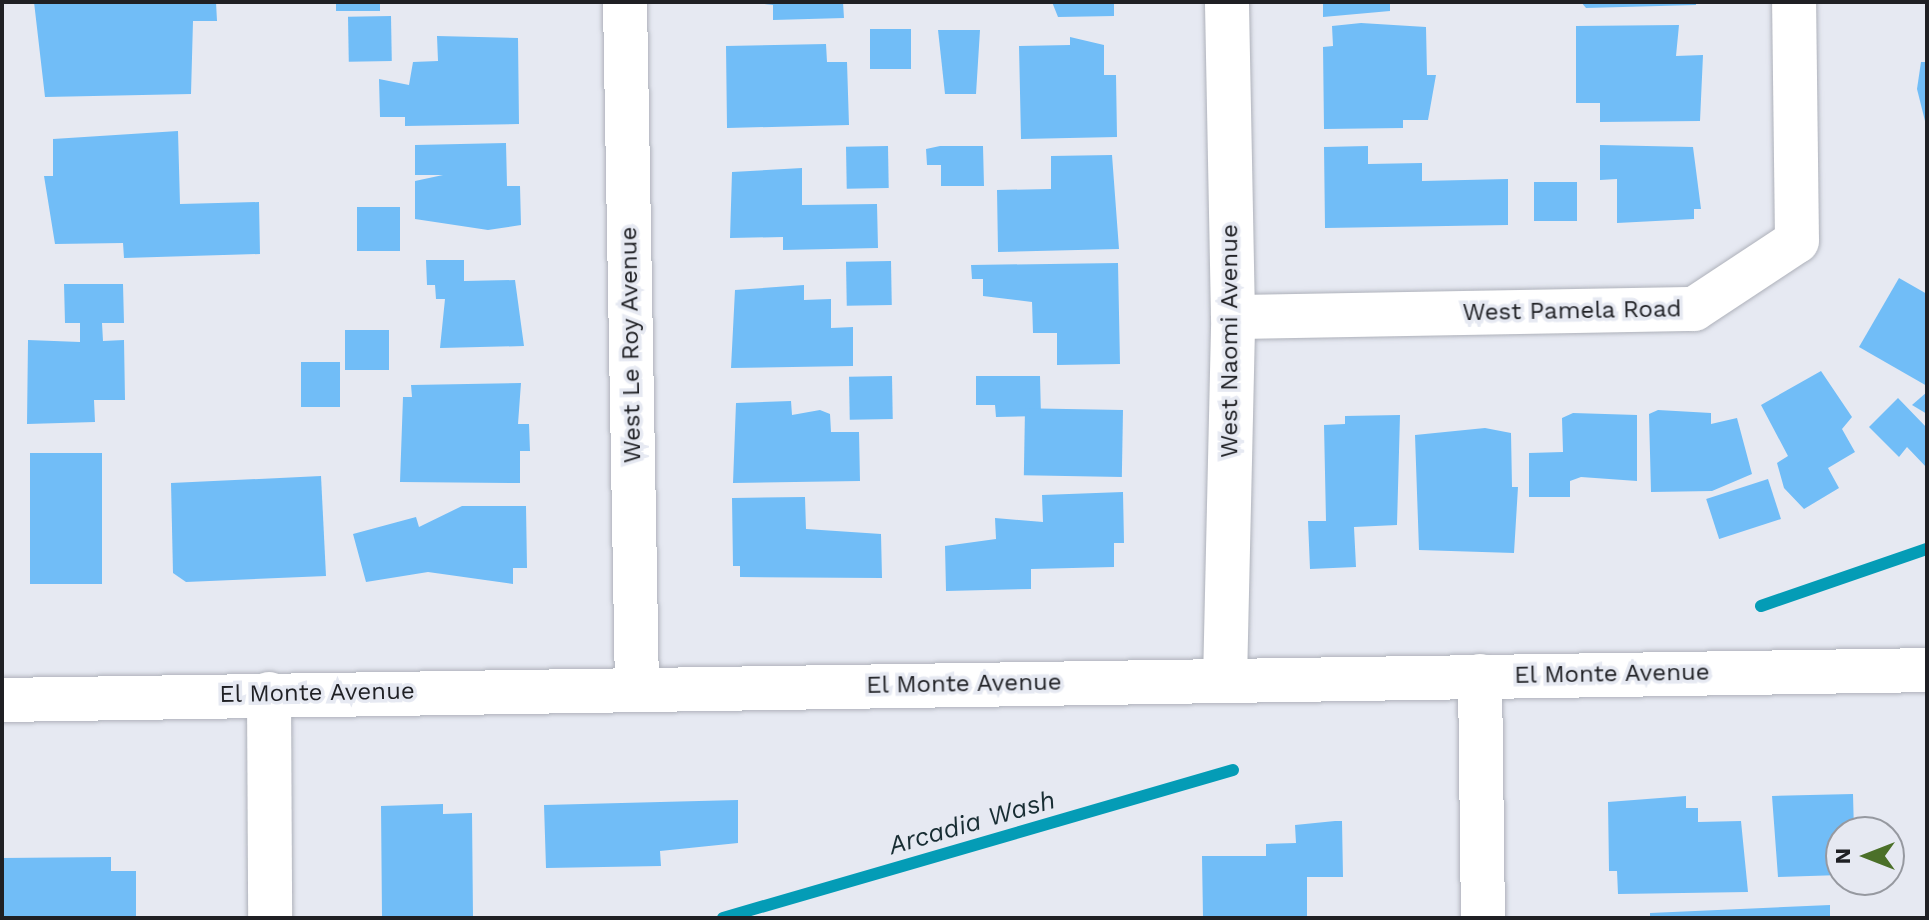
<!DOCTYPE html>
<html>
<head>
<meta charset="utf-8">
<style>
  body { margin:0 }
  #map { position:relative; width:1929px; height:920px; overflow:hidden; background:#e6e9f2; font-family:"Work Sans",sans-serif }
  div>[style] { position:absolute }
  .stream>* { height:12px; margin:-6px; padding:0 6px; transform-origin:6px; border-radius:6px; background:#049cb6 }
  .building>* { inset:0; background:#71bdf7; transform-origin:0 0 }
  .roads { filter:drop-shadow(0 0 2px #aeb1ba) drop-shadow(0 0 2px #aeb1ba) }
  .minor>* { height:44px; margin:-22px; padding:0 22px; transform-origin:22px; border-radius:22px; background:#fff }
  span { translate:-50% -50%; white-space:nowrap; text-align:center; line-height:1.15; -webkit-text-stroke:7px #e6e9f2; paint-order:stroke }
  .street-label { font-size:24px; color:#1f2024 }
  .water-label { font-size:26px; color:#182d33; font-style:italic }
  .frame { position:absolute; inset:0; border:4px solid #1f2024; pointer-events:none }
  .north { position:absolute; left:1825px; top:816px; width:80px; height:80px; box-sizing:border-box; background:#e6e9f2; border:2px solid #9699a0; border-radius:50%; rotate:270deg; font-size:22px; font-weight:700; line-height:32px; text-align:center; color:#1f2024 }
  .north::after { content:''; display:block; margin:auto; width:28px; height:36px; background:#4b7029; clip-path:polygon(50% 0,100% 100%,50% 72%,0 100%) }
</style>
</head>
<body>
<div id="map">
  <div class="stream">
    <i style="left:1761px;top:606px;width:176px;rotate:-19deg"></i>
    <i style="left:723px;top:918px;width:531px;rotate:-16.18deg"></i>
  </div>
  <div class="building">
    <i style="clip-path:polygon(34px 2px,216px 2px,217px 21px,193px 21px,191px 94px,45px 97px)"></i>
    <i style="left:336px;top:2px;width:44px;height:9px"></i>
    <i style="clip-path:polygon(749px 2px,843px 2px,844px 18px,773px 20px,773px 5px)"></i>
    <i style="clip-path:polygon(1052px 2px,1114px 2px,1114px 16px,1058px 17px)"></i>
    <i style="clip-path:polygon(1323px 2px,1390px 2px,1390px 11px,1323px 17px)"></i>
    <i style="clip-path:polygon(1581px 2px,1696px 2px,1696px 5px,1586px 8px)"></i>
    <i style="left:391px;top:16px;width:45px;height:43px;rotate:89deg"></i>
    <i style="clip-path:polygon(1361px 23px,1426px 27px,1427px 75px,1436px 75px,1428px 120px,1403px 120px,1403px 128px,1324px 129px,1323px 47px,1333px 46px,1332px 26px)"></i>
    <i style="clip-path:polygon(1679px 25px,1676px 56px,1703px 55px,1700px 121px,1600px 122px,1600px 103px,1576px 103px,1576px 26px)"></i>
    <i style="left:870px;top:29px;width:41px;height:40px"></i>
    <i style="clip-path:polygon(938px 30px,980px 30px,976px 94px,945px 94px)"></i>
    <i style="clip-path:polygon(437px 36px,518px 38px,519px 124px,405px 126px,405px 117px,380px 117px,379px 79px,409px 85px,413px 62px,438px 61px)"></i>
    <i style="clip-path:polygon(1070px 37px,1104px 45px,1104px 75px,1116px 75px,1117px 137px,1021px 139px,1019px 46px,1070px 45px)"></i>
    <i style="clip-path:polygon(826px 44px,827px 62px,847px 62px,849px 125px,727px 128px,726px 46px)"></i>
    <i style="clip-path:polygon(1921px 62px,1927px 62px,1927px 129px,1917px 89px)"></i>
    <i style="clip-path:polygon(178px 131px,180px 204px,259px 202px,260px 254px,124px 258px,123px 243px,55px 244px,44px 176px,53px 176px,53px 139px)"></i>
    <i style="clip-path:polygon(506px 143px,507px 186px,520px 186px,521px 225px,488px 230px,415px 219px,415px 181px,443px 175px,415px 175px,415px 145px)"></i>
    <i style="clip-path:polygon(1600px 145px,1693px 147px,1701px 209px,1694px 209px,1694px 219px,1617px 223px,1617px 179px,1600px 180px)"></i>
    <i style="left:888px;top:146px;width:42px;height:42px;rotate:89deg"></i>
    <i style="clip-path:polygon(940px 146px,983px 146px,984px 186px,941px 186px,941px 165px,927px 165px,926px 149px)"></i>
    <i style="clip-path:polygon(1368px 146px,1368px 164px,1422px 163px,1422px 181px,1508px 179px,1508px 225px,1325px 228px,1324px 147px)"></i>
    <i style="clip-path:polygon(1112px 155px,1119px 249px,998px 252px,997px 190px,1051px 189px,1051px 156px)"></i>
    <i style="clip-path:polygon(802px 168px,802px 205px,877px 204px,878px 248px,783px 250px,783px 237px,730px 238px,732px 172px)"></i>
    <i style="left:1534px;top:182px;width:43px;height:39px"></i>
    <i style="left:357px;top:207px;width:43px;height:44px"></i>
    <i style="clip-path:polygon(426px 260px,464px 260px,464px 281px,515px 280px,524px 346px,440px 348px,445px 299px,436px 299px,435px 285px,427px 285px)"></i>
    <i style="left:891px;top:261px;width:44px;height:45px;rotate:89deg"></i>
    <i style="clip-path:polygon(1118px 263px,1120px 364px,1057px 365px,1057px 333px,1033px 333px,1032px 302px,983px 296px,983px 279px,972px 279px,971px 265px)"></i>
    <i style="clip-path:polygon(1899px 278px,1927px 294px,1927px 386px,1859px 347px)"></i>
    <i style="clip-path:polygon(64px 284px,123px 284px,124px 323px,102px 323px,103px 341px,124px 340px,125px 400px,94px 400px,95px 422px,27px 424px,28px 340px,80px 342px,80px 323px,65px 323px)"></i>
    <i style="clip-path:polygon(804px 285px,804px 300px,831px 299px,831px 328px,853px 327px,853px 366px,731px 368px,735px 290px)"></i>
    <i style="left:345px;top:330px;width:44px;height:40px"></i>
    <i style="left:301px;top:362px;width:39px;height:45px"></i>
    <i style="clip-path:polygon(1821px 371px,1852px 417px,1842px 429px,1855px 452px,1828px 468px,1839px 488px,1804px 509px,1784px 488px,1777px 463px,1788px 456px,1761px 405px)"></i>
    <i style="left:892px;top:376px;width:43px;height:43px;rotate:89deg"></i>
    <i style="clip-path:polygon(976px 376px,1040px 376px,1041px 416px,996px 417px,995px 405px,976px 405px)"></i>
    <i style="clip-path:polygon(521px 383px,518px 424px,529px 424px,530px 451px,520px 451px,520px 483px,400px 482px,403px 397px,412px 397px,411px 385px)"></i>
    <i style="clip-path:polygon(1927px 392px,1927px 414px,1912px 405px)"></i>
    <i style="clip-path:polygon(1898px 398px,1927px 428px,1927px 468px,1907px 447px,1899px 457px,1869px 427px)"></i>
    <i style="clip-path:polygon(791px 401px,792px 415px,820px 410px,830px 414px,831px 432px,859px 432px,860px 481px,733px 483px,736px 403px)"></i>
    <i style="left:1123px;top:410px;width:67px;height:98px;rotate:91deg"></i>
    <i style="clip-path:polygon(1658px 410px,1711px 413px,1711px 424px,1737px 418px,1752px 474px,1712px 491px,1651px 492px,1649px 414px)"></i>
    <i style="clip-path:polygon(1573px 413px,1637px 415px,1637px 481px,1581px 477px,1570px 481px,1570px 497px,1529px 497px,1529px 453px,1563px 452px,1562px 418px)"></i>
    <i style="clip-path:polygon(1400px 415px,1397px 525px,1354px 527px,1356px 567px,1310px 569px,1308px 521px,1326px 521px,1324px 425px,1345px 424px,1345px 416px)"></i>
    <i style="clip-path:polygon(1485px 428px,1511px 433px,1512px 487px,1518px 487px,1514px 553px,1419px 550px,1415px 435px)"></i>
    <i style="left:30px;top:453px;width:72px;height:131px"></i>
    <i style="clip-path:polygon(321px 476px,326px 576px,186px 582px,173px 573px,171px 483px)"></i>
    <i style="left:1768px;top:479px;width:42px;height:65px;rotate:72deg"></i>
    <i style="clip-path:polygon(1123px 492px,1124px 543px,1114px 543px,1114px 567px,1031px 569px,1031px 589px,946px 591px,945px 546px,996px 539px,995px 518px,1043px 522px,1042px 495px)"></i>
    <i style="clip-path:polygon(805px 497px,806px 529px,881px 534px,882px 578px,740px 577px,740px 566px,733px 566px,732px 498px)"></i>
    <i style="clip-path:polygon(462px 506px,526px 506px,527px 568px,513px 568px,513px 584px,428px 572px,366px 582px,353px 534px,416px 517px,419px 527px)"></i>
    <i style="clip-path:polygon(1853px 794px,1854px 832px,1841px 832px,1841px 875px,1778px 877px,1772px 796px)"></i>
    <i style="clip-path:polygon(1686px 796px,1686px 808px,1698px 808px,1698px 822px,1741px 821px,1748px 892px,1618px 894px,1617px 871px,1609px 871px,1608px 802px)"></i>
    <i style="clip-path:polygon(738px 800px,738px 843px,660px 851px,661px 866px,546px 868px,544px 805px)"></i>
    <i style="clip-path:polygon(443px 804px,443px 814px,472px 813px,473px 918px,382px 918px,381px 806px)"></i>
    <i style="clip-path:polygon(1335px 821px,1342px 821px,1343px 877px,1307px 877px,1307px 918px,1203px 918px,1202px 856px,1266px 856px,1266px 844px,1296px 843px,1295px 825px)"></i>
    <i style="clip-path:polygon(111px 857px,111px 871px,136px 871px,136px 918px,4px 918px,2px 858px)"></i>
    <i style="clip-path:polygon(1830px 905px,1830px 918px,1650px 918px,1650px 913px)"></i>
  </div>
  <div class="roads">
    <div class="minor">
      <i style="left:625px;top:2px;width:686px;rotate:89deg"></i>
      <i style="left:1233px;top:317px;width:461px;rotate:-1deg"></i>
      <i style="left:1694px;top:309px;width:123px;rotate:-33.4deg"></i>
      <i style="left:1797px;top:241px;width:239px;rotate:-90.7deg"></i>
      <i style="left:1480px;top:676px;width:242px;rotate:89.3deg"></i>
      <i style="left:1225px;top:681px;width:364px;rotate:-88.7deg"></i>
      <i style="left:1233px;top:317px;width:315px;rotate:-91.1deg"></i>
      <i style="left:269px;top:694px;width:224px;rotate:89.7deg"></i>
      <i style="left:2px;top:700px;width:1925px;rotate:-0.89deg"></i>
    </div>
  </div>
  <div class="street-label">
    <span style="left:1572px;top:311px;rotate:-1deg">West Pamela Road</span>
    <span style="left:1230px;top:341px;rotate:-90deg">West Naomi Avenue</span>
    <span style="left:631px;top:345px;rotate:-91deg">West Le Roy Avenue</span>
    <span style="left:1612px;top:674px;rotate:-1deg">El Monte Avenue</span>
    <span style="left:964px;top:684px;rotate:-1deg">El Monte Avenue</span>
    <span style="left:317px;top:693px;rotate:-1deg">El Monte Avenue</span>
  </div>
  <div class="water-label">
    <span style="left:972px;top:823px;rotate:-16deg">Arcadia Wash</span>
  </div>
  <div class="frame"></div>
  <div class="north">N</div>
</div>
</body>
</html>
